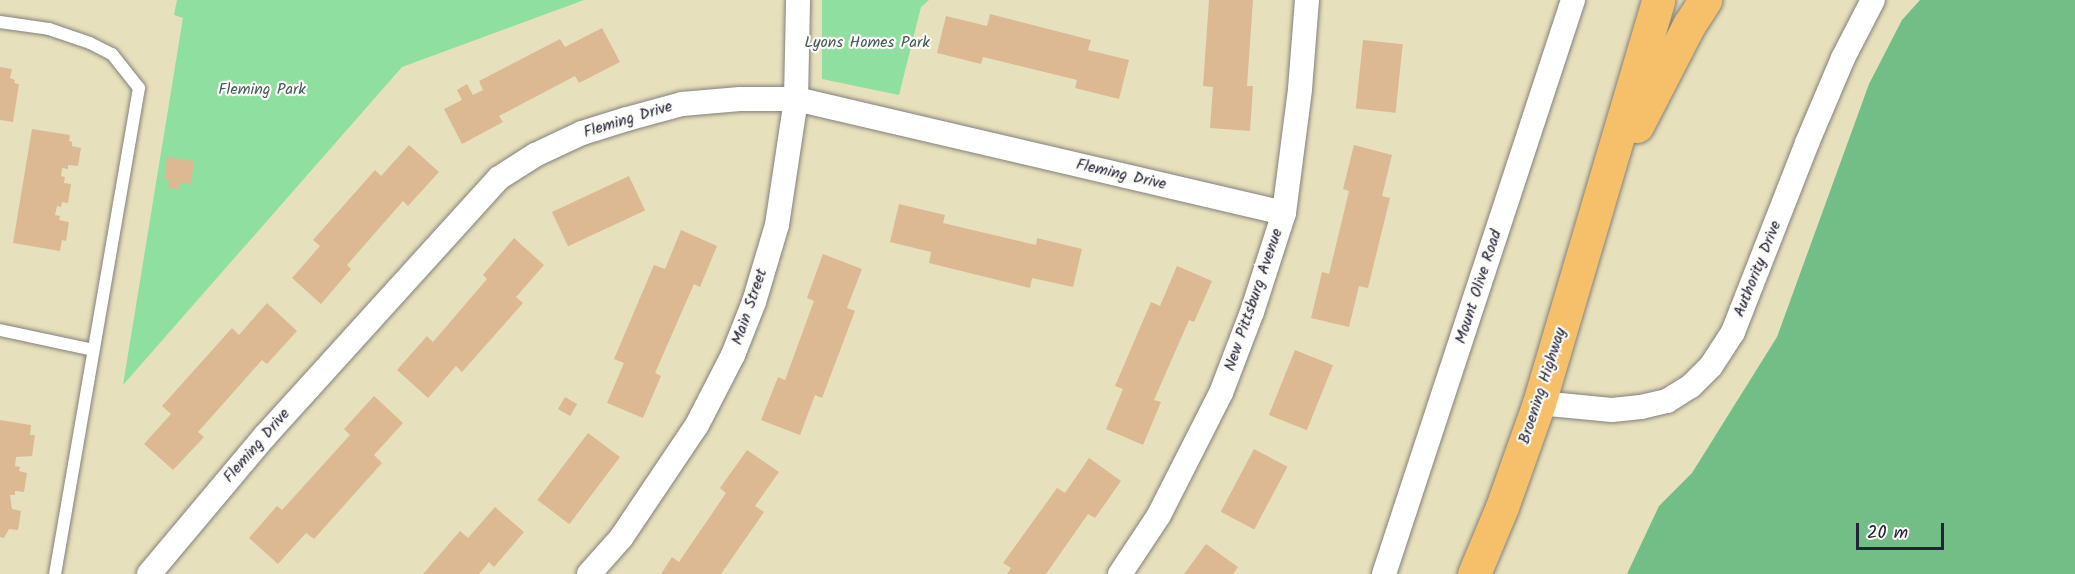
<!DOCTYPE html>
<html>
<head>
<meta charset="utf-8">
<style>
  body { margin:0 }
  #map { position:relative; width:2075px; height:574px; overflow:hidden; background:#e7e0bc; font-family:Kalam,sans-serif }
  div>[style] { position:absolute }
  .green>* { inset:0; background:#8edfa0 }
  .forest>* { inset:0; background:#72be86 }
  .building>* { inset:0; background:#dcb993; transform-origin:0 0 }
  .roads { filter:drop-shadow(0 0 2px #84817c) drop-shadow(0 0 2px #84817c) }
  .service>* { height:12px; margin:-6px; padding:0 6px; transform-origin:6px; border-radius:6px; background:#fff }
  .minor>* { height:24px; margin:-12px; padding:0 12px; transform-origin:12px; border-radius:12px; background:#fff }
  .primary>* { height:33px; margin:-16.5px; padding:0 16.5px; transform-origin:16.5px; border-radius:16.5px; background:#f6c06b }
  span { translate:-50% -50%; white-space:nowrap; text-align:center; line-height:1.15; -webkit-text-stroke:4.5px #fdfcf7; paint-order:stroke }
  .park-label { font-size:16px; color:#425b59 }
  .street-label { font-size:16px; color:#22223b }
  .scale { position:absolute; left:1856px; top:523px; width:88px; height:27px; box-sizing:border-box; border:3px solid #22223b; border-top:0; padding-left:8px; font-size:18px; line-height:21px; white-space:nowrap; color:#22223b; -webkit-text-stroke:4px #fdfcf7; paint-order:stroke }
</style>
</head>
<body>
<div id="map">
  <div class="green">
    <i style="clip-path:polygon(177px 0,584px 0,402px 67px,123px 385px,183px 18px,174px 15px)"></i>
    <i style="clip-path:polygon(822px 0,929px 0,921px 7px,899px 95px,822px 79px)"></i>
  </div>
  <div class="forest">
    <i style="clip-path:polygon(1920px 0,2075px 0,2075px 574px,1627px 574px,1659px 506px,1692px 473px,1777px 337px,1869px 84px,1902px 20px)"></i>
  </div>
  <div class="building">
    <i style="clip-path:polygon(1209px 0,1253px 0,1247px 86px,1253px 86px,1250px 131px,1210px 128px,1213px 87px,1203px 86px)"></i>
    <i style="clip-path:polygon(990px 14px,1091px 40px,1088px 50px,1129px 60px,1119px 99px,1075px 88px,1077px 80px,983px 57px,981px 64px,937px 53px,946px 16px,987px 26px)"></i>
    <i style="clip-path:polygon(602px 28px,620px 62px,579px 83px,575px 76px,499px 116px,503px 122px,462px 144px,444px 109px,462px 100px,457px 90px,467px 84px,473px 95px,483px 90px,479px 81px,560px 39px,565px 47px)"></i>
    <i style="left:1363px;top:40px;width:40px;height:69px;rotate:6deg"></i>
    <i style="clip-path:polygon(0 67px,12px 69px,10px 78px,15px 80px,14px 83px,19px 84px,13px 122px,0 120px)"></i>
    <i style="clip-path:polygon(32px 129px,70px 135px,69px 141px,72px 142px,72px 146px,81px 148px,78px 166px,68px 165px,68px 169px,62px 168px,61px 176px,65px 177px,64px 183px,71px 184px,68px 203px,62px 202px,61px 207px,57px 206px,55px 215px,60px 216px,59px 220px,69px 222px,66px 241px,62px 240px,60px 251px,13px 243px)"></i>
    <i style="clip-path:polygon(409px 145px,439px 172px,408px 206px,403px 201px,347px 265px,351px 269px,321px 304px,292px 278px,320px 246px,313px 240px,375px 170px,381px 176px)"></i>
    <i style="clip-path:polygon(1354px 145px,1392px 155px,1382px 196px,1390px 198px,1368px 288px,1359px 286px,1349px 327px,1311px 318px,1322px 272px,1329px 274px,1349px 191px,1343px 189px)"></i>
    <i style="clip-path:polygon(167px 157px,194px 161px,191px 184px,180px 183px,179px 189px,168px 188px,169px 180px,164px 179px)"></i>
    <i style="left:629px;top:176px;width:38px;height:85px;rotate:65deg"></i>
    <i style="clip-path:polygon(899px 204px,945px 215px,943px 223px,1036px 245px,1037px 238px,1082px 249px,1073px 287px,1032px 278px,1030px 288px,929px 263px,931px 252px,890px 242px)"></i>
    <i style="clip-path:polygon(681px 230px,717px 246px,700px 287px,694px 284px,655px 373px,661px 376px,643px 418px,607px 403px,624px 363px,614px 359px,654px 265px,665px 269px)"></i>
    <i style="clip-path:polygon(514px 238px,544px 265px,516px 297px,523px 303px,462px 372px,456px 366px,428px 398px,397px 370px,427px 336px,433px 342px,487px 279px,483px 275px)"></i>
    <i style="clip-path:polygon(823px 254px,862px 269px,847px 308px,855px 311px,822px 398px,815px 395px,800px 435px,761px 420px,778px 377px,785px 380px,814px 301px,807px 298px)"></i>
    <i style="clip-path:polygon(1177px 266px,1212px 281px,1194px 322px,1189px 320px,1154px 400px,1161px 402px,1143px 445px,1106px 429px,1123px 389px,1115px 386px,1151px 302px,1160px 306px)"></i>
    <i style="clip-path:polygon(267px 303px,297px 331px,267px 364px,262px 360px,198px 432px,204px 437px,173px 470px,144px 444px,171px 414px,162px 406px,232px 328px,239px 335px)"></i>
    <i style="left:1295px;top:350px;width:41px;height:70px;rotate:22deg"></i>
    <i style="clip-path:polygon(374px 396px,403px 423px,374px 455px,382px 463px,314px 539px,306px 533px,278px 564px,249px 538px,277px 506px,282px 510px,350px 435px,344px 429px)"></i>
    <i style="left:565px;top:397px;width:14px;height:14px;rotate:30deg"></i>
    <i style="clip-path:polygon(0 420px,31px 425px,30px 435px,35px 435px,32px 456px,16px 457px,15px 466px,20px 467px,19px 471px,27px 473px,24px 492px,15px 491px,15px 495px,10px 495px,12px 509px,21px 511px,18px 530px,9px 529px,4px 538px,0 537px)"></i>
    <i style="left:588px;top:433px;width:40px;height:84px;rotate:37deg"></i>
    <i style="left:1254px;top:449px;width:38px;height:71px;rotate:28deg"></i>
    <i style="clip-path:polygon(747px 450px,779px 472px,755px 506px,764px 512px,721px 574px,661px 574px,672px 557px,679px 562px,726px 493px,720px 488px)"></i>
    <i style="clip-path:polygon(1089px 458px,1121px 481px,1095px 518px,1088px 514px,1046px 574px,1007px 574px,1011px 568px,1003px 563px,1057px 488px,1065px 493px)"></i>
    <i style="clip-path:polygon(495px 507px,524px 532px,494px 567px,489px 562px,479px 574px,423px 574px,460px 531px,468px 538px)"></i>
    <i style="clip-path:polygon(1206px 544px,1238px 567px,1233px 574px,1184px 574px)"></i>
  </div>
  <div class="roads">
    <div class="service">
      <i style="left:0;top:22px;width:49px;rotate:8.1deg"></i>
      <i style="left:49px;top:29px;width:43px;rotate:18.9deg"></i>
      <i style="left:90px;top:43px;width:25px;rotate:27deg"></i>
      <i style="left:112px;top:54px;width:43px;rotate:51.5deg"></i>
      <i style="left:139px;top:88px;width:493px;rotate:99.8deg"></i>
      <i style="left:0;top:330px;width:95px;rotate:12.1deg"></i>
    </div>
    <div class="minor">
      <i style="left:1539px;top:403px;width:73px;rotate:5.5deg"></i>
      <i style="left:1612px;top:410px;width:29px;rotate:-6deg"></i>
      <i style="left:1641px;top:407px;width:27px;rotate:-13deg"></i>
      <i style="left:1667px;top:401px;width:28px;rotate:-32deg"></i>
      <i style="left:1691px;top:386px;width:28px;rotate:-45deg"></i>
      <i style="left:1711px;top:366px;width:40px;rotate:-57.1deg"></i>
      <i style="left:1733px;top:332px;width:203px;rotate:-68.6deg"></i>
      <i style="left:1807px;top:143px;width:92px;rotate:-67deg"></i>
      <i style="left:1843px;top:58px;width:65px;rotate:-62.7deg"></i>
      <i style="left:149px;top:574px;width:180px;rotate:-50deg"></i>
      <i style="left:265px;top:436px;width:348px;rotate:-47.8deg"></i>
      <i style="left:499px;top:178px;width:43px;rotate:-32.6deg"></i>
      <i style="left:535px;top:155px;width:52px;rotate:-25.1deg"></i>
      <i style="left:582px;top:133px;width:47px;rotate:-17.3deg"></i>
      <i style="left:627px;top:119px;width:57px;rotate:-15.3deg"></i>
      <i style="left:682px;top:104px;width:58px;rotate:-4.9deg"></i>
      <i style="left:740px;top:99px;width:56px"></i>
      <i style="left:796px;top:99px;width:501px;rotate:13.15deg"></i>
      <i style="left:589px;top:574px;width:48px;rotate:-48.4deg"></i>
      <i style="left:621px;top:538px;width:136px;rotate:-56.1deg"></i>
      <i style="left:697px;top:425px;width:79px;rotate:-62.8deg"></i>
      <i style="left:733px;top:355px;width:57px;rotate:-68.4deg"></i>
      <i style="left:754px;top:302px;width:80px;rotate:-73.4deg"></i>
      <i style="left:777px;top:225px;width:127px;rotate:-81.4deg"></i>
      <i style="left:796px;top:99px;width:99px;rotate:-88.8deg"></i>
      <i style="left:1120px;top:574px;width:71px;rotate:-56.5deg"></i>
      <i style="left:1159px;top:515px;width:137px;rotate:-63.1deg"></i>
      <i style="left:1221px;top:393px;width:87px;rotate:-69.1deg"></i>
      <i style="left:1252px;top:312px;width:104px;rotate:-72.1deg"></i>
      <i style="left:1284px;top:213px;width:125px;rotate:-82.6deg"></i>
      <i style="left:1300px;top:89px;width:89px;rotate:-85.5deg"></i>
      <i style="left:1384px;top:574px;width:604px;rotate:-71.77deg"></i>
    </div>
    <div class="primary">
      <i style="left:1637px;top:126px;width:114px;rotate:-62.8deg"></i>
      <i style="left:1689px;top:25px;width:30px;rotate:-57deg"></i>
      <i style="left:1474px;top:574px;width:73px;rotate:-67.3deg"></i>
      <i style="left:1502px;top:507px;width:110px;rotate:-70.4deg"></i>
      <i style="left:1539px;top:403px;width:420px;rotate:-73.5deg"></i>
    </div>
  </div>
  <div class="park-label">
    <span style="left:867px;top:43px">Lyons Homes Park</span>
    <span style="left:262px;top:90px">Fleming Park</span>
  </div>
  <div class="street-label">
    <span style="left:628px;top:120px;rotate:-17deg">Fleming Drive</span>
    <span style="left:1121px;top:175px;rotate:13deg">Fleming Drive</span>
    <span style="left:1758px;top:269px;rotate:-68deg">Authority Drive</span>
    <span style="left:1479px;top:287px;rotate:-72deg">Mount Olive Road</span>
    <span style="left:1254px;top:300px;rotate:-71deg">New Pittsburg Avenue</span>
    <span style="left:750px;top:307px;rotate:-71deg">Main Street</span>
    <span style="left:1543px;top:386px;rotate:-72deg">Broening Highway</span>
    <span style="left:257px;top:446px;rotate:-49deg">Fleming Drive</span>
  </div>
  <div class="scale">20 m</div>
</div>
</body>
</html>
